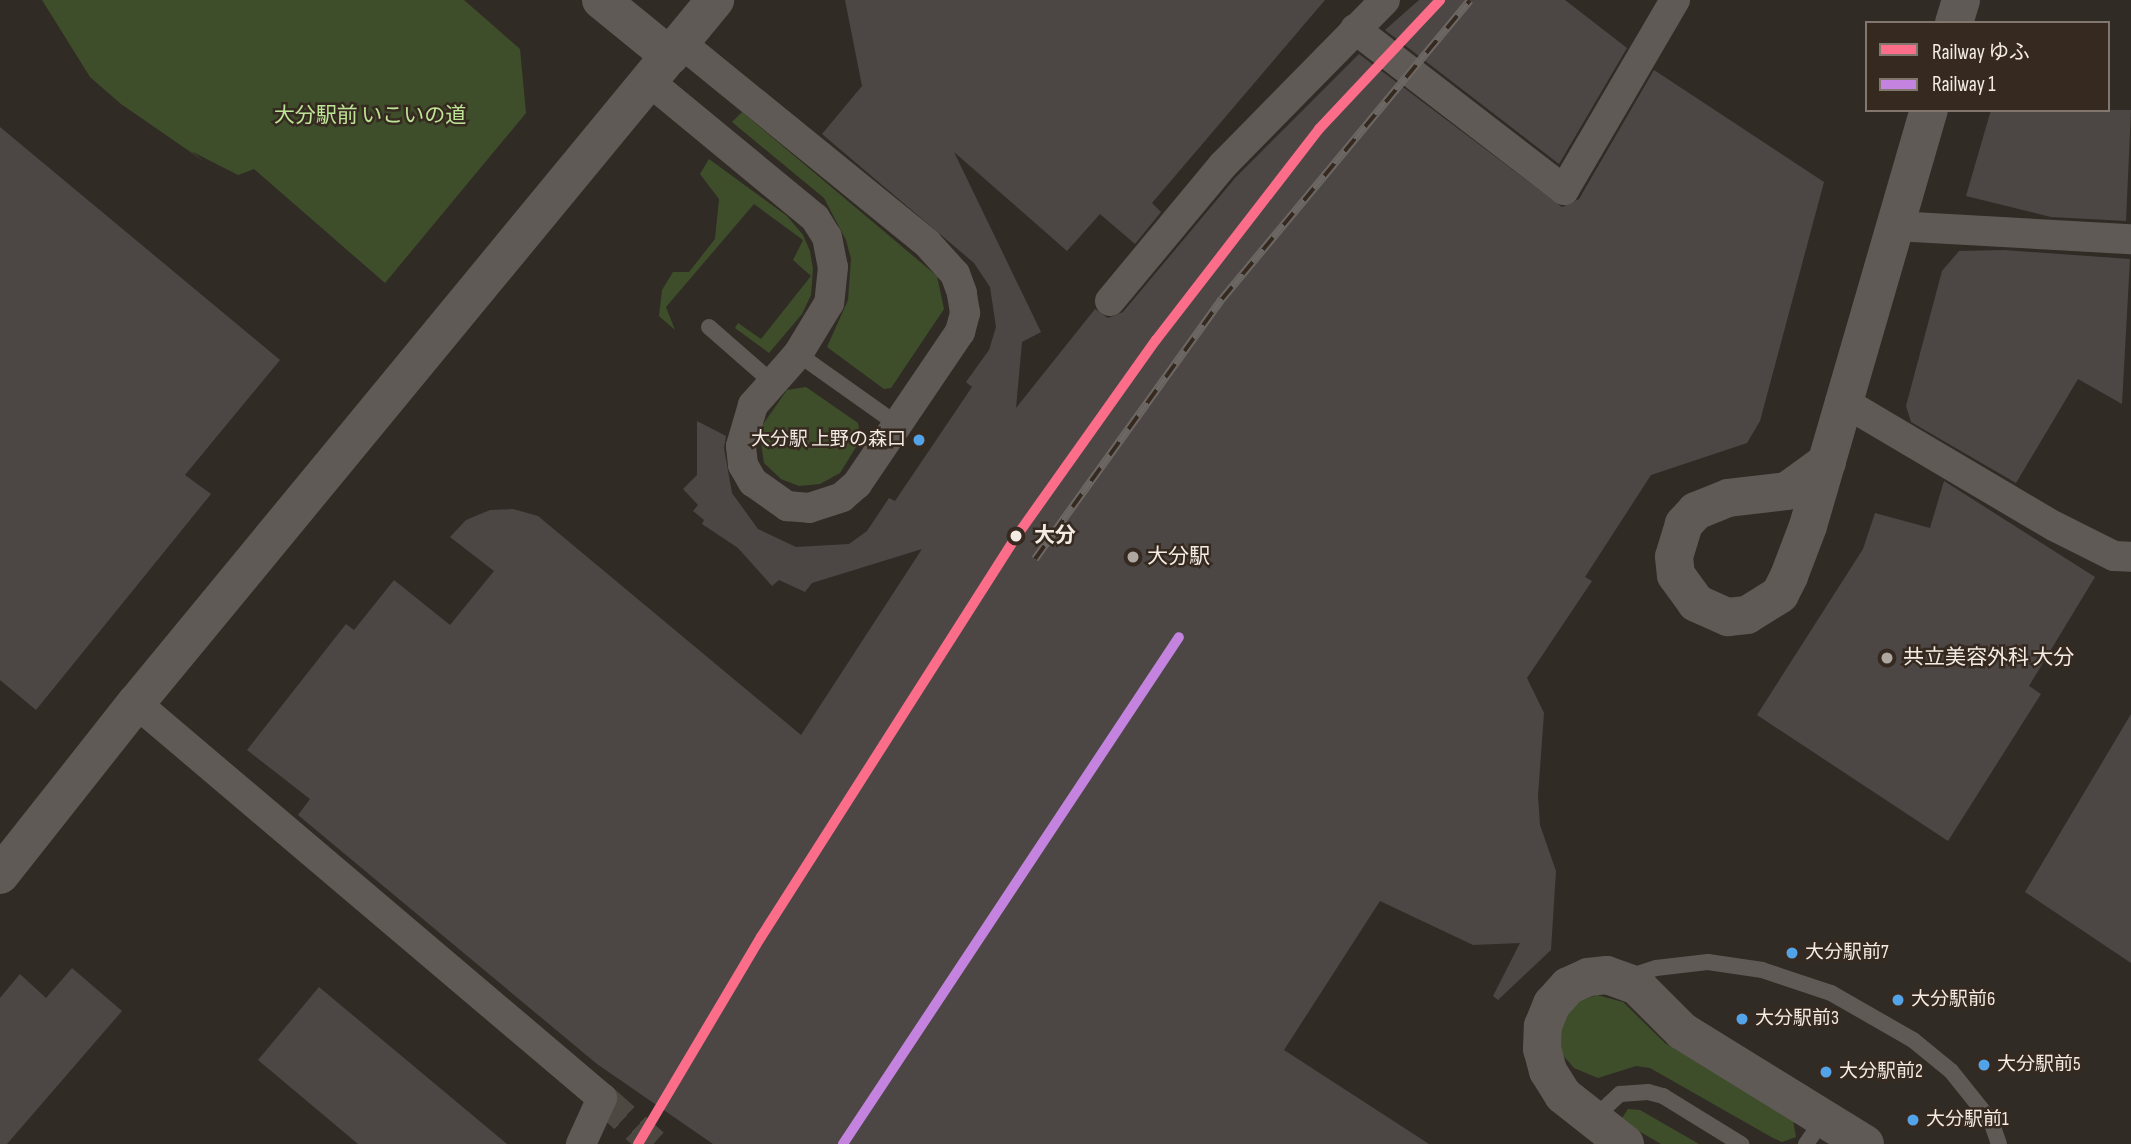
<!DOCTYPE html>
<html>
<head>
<meta charset="utf-8">
<style>
  body { margin:0 }
  #map { position:relative; width:2131px; height:1144px; overflow:hidden; background:#312b25; font-family:"Sofia Sans Condensed","Noto Sans JP",sans-serif }
  div>[style] { position:absolute }
  .green>* { inset:0; background:#3e4e2b }
  .building>* { inset:0; background:#4c4745 }
  .street-tunnel>* { height:30px; margin-top:-15px; transform-origin:0; background:repeating-linear-gradient(90deg,#4e4842 0 30px,transparent 0 45px) }
  .lane>* { height:16px; margin:-8px; padding:0 8px; transform-origin:8px; border-radius:8px; background:#5f5a55 }
  .street>* { height:30px; margin:-15px; padding:0 15px; transform-origin:15px; border-radius:15px; background:#5f5a55 }
  .secondary>* { height:38px; margin:-19px; padding:0 19px; transform-origin:19px; border-radius:19px; background:#5f5a55 }
  .rail>* { height:8px; margin-top:-4px; transform-origin:0; background:repeating-linear-gradient(90deg,#362a20 0 16px,#6c6763 0 32px); box-sizing:border-box; border-block:2px solid #6c6763 }
  .rail-1>* { height:10px; margin:-5px; padding:0 5px; transform-origin:5px; border-radius:5px; background:#fb6d88 }
  .rail-2>* { height:10px; margin:-5px; padding:0 5px; transform-origin:5px; border-radius:5px; background:#c483df }
  .dots>* { width:19px; height:19px; translate:-50% -50%; box-sizing:border-box; border:4px solid #362a20; border-radius:50% }
  span { translate:-50% -50%; white-space:nowrap; text-align:center; line-height:1.15; -webkit-text-stroke:5px #362a20; paint-order:stroke }
  .bus-label { font-size:19px; color:#f3ebe4 }
  .right { translate:-100% -50%; text-align:right }
  .left { translate:0 -50%; text-align:left }
  .park-label { font-size:21px; color:#bde496 }
  .stop-label { font-size:21px; color:#f3ebe4; font-weight:700 }
  .poi-label { font-size:21px; color:#f3ebe4 }
  .legend { position:absolute; left:1865px; top:21px; width:245px; height:91px; box-sizing:border-box; background:#362a20; border:2px solid #82776e; margin:0; padding:9px 12px; list-style:none; font-size:21px; color:#f3ebe4 }
  .legend li { display:flex; align-items:center; gap:14px; height:35px }
  .legend b { width:35px; border:2px solid #82776e }
</style>
</head>
<body>
<div id="map">
  <div class="green">
    <i style="clip-path:polygon(42px 0,464px 0,520px 49px,526px 113px,385px 283px,254px 169px,238px 175px,191px 151px,205px 162px,121px 104px,90px 77px)"></i>
    <i style="clip-path:polygon(742px 112px,937px 276px,944px 309px,891px 388px,884px 389px,827px 347px,848px 300px,851px 259px,846px 240px,824px 198px,732px 122px)"></i>
    <i style="clip-path:polygon(709px 159px,787px 216px,803px 235px,810px 251px,813px 269px,811px 295px,802px 314px,769px 353px,735px 328px,738px 323px,761px 339px,811px 276px,793px 260px,803px 240px,754px 204px,666px 307px,675px 330px,659px 316px,662px 290px,673px 272px,689px 272px,715px 239px,719px 199px,700px 174px)"></i>
    <i style="clip-path:polygon(806px 387px,858px 423px,861px 439px,840px 473px,820px 484px,799px 486px,781px 479px,764px 463px,759px 430px,787px 390px)"></i>
    <i style="clip-path:polygon(1597px 995px,1623px 1002px,1665px 1043px,1793px 1120px,1796px 1137px,1782px 1142px,1773px 1138px,1650px 1068px,1636px 1066px,1598px 1078px,1574px 1068px,1561px 1053px,1559px 1031px,1573px 1003px)"></i>
    <i style="clip-path:polygon(1628px 1109px,1640px 1110px,1699px 1144px,1661px 1144px,1625px 1123px,1622px 1118px)"></i>
  </div>
  <div class="building">
    <i style="clip-path:polygon(845px 0,1325px 0,1152px 203px,1161px 212px,1135px 244px,1100px 214px,1067px 251px,954px 152px,1041px 332px,1022px 342px,1016px 408px,1095px 309px,1108px 318px,1123px 312px,1236px 177px,1359px 54px,1562px 207px,1579px 199px,1654px 70px,1824px 182px,1760px 421px,1747px 443px,1651px 475px,1585px 577px,1592px 581px,1527px 678px,1544px 713px,1538px 796px,1540px 825px,1556px 871px,1551px 950px,1498px 1000px,1493px 996px,1520px 943px,1473px 945px,1380px 901px,1284px 1050px,1429px 1144px,713px 1144px,597px 1064px,298px 815px,310px 799px,247px 750px,346px 624px,354px 630px,394px 580px,450px 625px,494px 571px,450px 537px,466px 520px,490px 510px,513px 509px,538px 516px,801px 735px,922px 549px,812px 583px,805px 592px,779px 580px,772px 586px,738px 548px,702px 524px,704px 520px,693px 511px,698px 505px,683px 489px,697px 475px,697px 421px,726px 436px,724px 448px,732px 493px,758px 529px,796px 547px,849px 544px,867px 531px,889px 498px,895px 501px,972px 387px,966px 382px,989px 350px,996px 327px,990px 287px,974px 263px,822px 134px,862px 86px)"></i>
    <i style="clip-path:polygon(1419px 0,1565px 0,1627px 48px,1559px 164px,1385px 30px)"></i>
    <i style="clip-path:polygon(1991px 110px,2131px 110px,2126px 221px,2051px 217px,1966px 196px)"></i>
    <i style="clip-path:polygon(0 127px,280px 360px,185px 475px,211px 494px,36px 710px,0 680px)"></i>
    <i style="clip-path:polygon(2004px 250px,2130px 259px,2122px 404px,2078px 379px,2016px 483px,1911px 422px,1906px 406px,1942px 271px,1959px 251px)"></i>
    <i style="clip-path:polygon(1944px 481px,2095px 577px,2029px 686px,2041px 694px,1948px 841px,1757px 715px,1863px 549px,1875px 513px,1930px 528px)"></i>
    <i style="clip-path:polygon(2131px 714px,2131px 963px,2025px 892px)"></i>
    <i style="clip-path:polygon(72px 968px,122px 1011px,7px 1144px,0 1144px,0 998px,20px 974px,46px 998px)"></i>
    <i style="clip-path:polygon(319px 987px,507px 1144px,358px 1144px,258px 1060px)"></i>
  </div>
  <div class="street-tunnel">
    <i style="left:602px;top:1098px;width:69px;rotate:41.5deg"></i>
  </div>
  <div class="lane">
    <i style="left:709px;top:327px;width:85px;rotate:41.2deg"></i>
    <i style="left:798px;top:354px;width:121px;rotate:35.3deg"></i>
    <i style="left:1628px;top:977px;width:29px;rotate:-18deg"></i>
    <i style="left:1656px;top:968px;width:52px;rotate:-6.6deg"></i>
    <i style="left:1708px;top:962px;width:55px;rotate:8.4deg"></i>
    <i style="left:1762px;top:970px;width:73px;rotate:18.4deg"></i>
    <i style="left:1831px;top:993px;width:95px;rotate:29.8deg"></i>
    <i style="left:1913px;top:1040px;width:49px;rotate:39.2deg"></i>
    <i style="left:1951px;top:1071px;width:64px;rotate:51.3deg"></i>
    <i style="left:1991px;top:1121px;width:24px;rotate:71deg"></i>
    <i style="left:1593px;top:1119px;width:37px;rotate:-43deg"></i>
    <i style="left:1620px;top:1094px;width:28px;rotate:-4deg"></i>
    <i style="left:1648px;top:1092px;width:16px;rotate:15deg"></i>
    <i style="left:1663px;top:1096px;width:92px;rotate:31.6deg"></i>
    <i style="left:1806px;top:1144px;width:29px;rotate:-55deg"></i>
  </div>
  <div class="street">
    <i style="left:1355px;top:29px;width:264px;rotate:37.6deg"></i>
    <i style="left:1564px;top:190px;width:220px;rotate:-59.7deg"></i>
    <i style="left:650px;top:82px;width:214px;rotate:39.5deg"></i>
    <i style="left:815px;top:218px;width:22px;rotate:58deg"></i>
    <i style="left:827px;top:237px;width:31px;rotate:79deg"></i>
    <i style="left:833px;top:267px;width:36px;rotate:96deg"></i>
    <i style="left:829px;top:303px;width:60px;rotate:121.3deg"></i>
    <i style="left:798px;top:354px;width:68px;rotate:131.4deg"></i>
    <i style="left:753px;top:405px;width:43px;rotate:106.3deg"></i>
    <i style="left:741px;top:446px;width:19px;rotate:84deg"></i>
    <i style="left:743px;top:465px;width:20px;rotate:60deg"></i>
    <i style="left:753px;top:482px;width:42px;rotate:35.2deg"></i>
    <i style="left:787px;top:506px;width:22px;rotate:5deg"></i>
    <i style="left:809px;top:508px;width:35px;rotate:-18deg"></i>
    <i style="left:842px;top:497px;width:20px;rotate:-41deg"></i>
    <i style="left:857px;top:484px;width:184px;rotate:-55.9deg"></i>
    <i style="left:960px;top:332px;width:20px;rotate:-75deg"></i>
    <i style="left:965px;top:313px;width:20px;rotate:-99deg"></i>
    <i style="left:962px;top:293px;width:20px;rotate:-110deg"></i>
    <i style="left:955px;top:274px;width:42px;rotate:-132.1deg"></i>
    <i style="left:927px;top:243px;width:318px;rotate:-140.9deg"></i>
    <i style="left:1895px;top:226px;width:236px;rotate:3.2deg"></i>
    <i style="left:1110px;top:301px;width:177px;rotate:-50.3deg"></i>
    <i style="left:1223px;top:165px;width:231px;rotate:-45.5deg"></i>
    <i style="left:1844px;top:402px;width:244px;rotate:30.6deg"></i>
    <i style="left:2054px;top:526px;width:67px;rotate:26.6deg"></i>
    <i style="left:2114px;top:556px;width:17px;rotate:3deg"></i>
    <i style="left:136px;top:703px;width:611px;rotate:40.29deg"></i>
    <i style="left:602px;top:1098px;width:51px;rotate:114.5deg"></i>
  </div>
  <div class="secondary">
    <i style="left:601px;top:0;width:89px;rotate:39.1deg"></i>
    <i style="left:1954px;top:23px;width:24px;rotate:-73deg"></i>
    <i style="left:1827px;top:462px;width:49px;rotate:144.1deg"></i>
    <i style="left:1787px;top:491px;width:59px;rotate:173.2deg"></i>
    <i style="left:1728px;top:498px;width:35px;rotate:158deg"></i>
    <i style="left:1696px;top:511px;width:18px;rotate:133deg"></i>
    <i style="left:1684px;top:524px;width:34px;rotate:107deg"></i>
    <i style="left:1674px;top:557px;width:18px;rotate:84deg"></i>
    <i style="left:1676px;top:575px;width:34px;rotate:54deg"></i>
    <i style="left:1696px;top:603px;width:35px;rotate:24deg"></i>
    <i style="left:1728px;top:617px;width:19px;rotate:-6deg"></i>
    <i style="left:1747px;top:615px;width:39px;rotate:-32deg"></i>
    <i style="left:1780px;top:594px;width:20px;rotate:-63deg"></i>
    <i style="left:1789px;top:576px;width:53px;rotate:-69.2deg"></i>
    <i style="left:1808px;top:526px;width:129px;rotate:-73.8deg"></i>
    <i style="left:1844px;top:402px;width:304px;rotate:-73.8deg"></i>
    <i style="left:0;top:875px;width:219px;rotate:-51.7deg"></i>
    <i style="left:136px;top:703px;width:911px;rotate:-50.52deg"></i>
    <i style="left:1625px;top:1144px;width:79px;rotate:-141.7deg"></i>
    <i style="left:1563px;top:1095px;width:28px;rotate:-122deg"></i>
    <i style="left:1548px;top:1071px;width:23px;rotate:-105deg"></i>
    <i style="left:1542px;top:1049px;width:23px;rotate:-88deg"></i>
    <i style="left:1543px;top:1026px;width:24px;rotate:-68deg"></i>
    <i style="left:1552px;top:1004px;width:24px;rotate:-48deg"></i>
    <i style="left:1568px;top:986px;width:22px;rotate:-24deg"></i>
    <i style="left:1588px;top:977px;width:19px;rotate:-6deg"></i>
    <i style="left:1607px;top:975px;width:32px;rotate:20deg"></i>
    <i style="left:1637px;top:986px;width:64px;rotate:45deg"></i>
    <i style="left:1682px;top:1031px;width:215px;rotate:31.7deg"></i>
  </div>
  <div class="rail">
    <i style="left:1035px;top:559px;width:320px;rotate:-54.3deg"></i>
    <i style="left:1222px;top:299px;width:388px;rotate:-50.3deg"></i>
  </div>
  <div class="rail-1">
    <i style="left:638px;top:1144px;width:241px;rotate:-59.3deg"></i>
    <i style="left:761px;top:937px;width:469px;rotate:-57.5deg"></i>
    <i style="left:1013px;top:541px;width:247px;rotate:-54.6deg"></i>
    <i style="left:1156px;top:340px;width:267px;rotate:-52.3deg"></i>
    <i style="left:1319px;top:129px;width:177px;rotate:-46.8deg"></i>
  </div>
  <div class="rail-2">
    <i style="left:843px;top:1144px;width:608px;rotate:-56.47deg"></i>
  </div>
  <div class="dots">
    <i style="left:919px;top:440px;background:#53a3e8"></i>
    <i style="left:1016px;top:536px;background:#f3ebe4"></i>
    <i style="left:1133px;top:557px;background:#afa8a1"></i>
    <i style="left:1887px;top:658px;background:#afa8a1"></i>
    <i style="left:1792px;top:953px;background:#53a3e8"></i>
    <i style="left:1898px;top:1000px;background:#53a3e8"></i>
    <i style="left:1742px;top:1019px;background:#53a3e8"></i>
    <i style="left:1984px;top:1065px;background:#53a3e8"></i>
    <i style="left:1826px;top:1072px;background:#53a3e8"></i>
    <i style="left:1913px;top:1120px;background:#53a3e8"></i>
  </div>
  <div class="bus-label">
    <span class="right" style="left:906px;top:440px">大分駅 上野の森口</span>
    <span class="left" style="left:1805px;top:953px">大分駅前7</span>
    <span class="left" style="left:1911px;top:1000px">大分駅前6</span>
    <span class="left" style="left:1755px;top:1019px">大分駅前3</span>
    <span class="left" style="left:1997px;top:1065px">大分駅前5</span>
    <span class="left" style="left:1839px;top:1072px">大分駅前2</span>
    <span class="left" style="left:1926px;top:1120px">大分駅前1</span>
  </div>
  <div class="park-label">
    <span style="left:370px;top:116px">大分駅前 いこいの道</span>
  </div>
  <div class="stop-label">
    <span class="left" style="left:1034px;top:536px">大分</span>
  </div>
  <div class="poi-label">
    <span class="left" style="left:1147px;top:557px">大分駅</span>
    <span class="left" style="left:1903px;top:658px">共立美容外科 大分</span>
  </div>
  <ul class="legend">
  <li><b style="height:9px;background:#fb6d88"></b>Railway ゆふ</li>
  <li><b style="height:9px;background:#c483df"></b>Railway 1</li>
  </ul>
</div>
</body>
</html>
